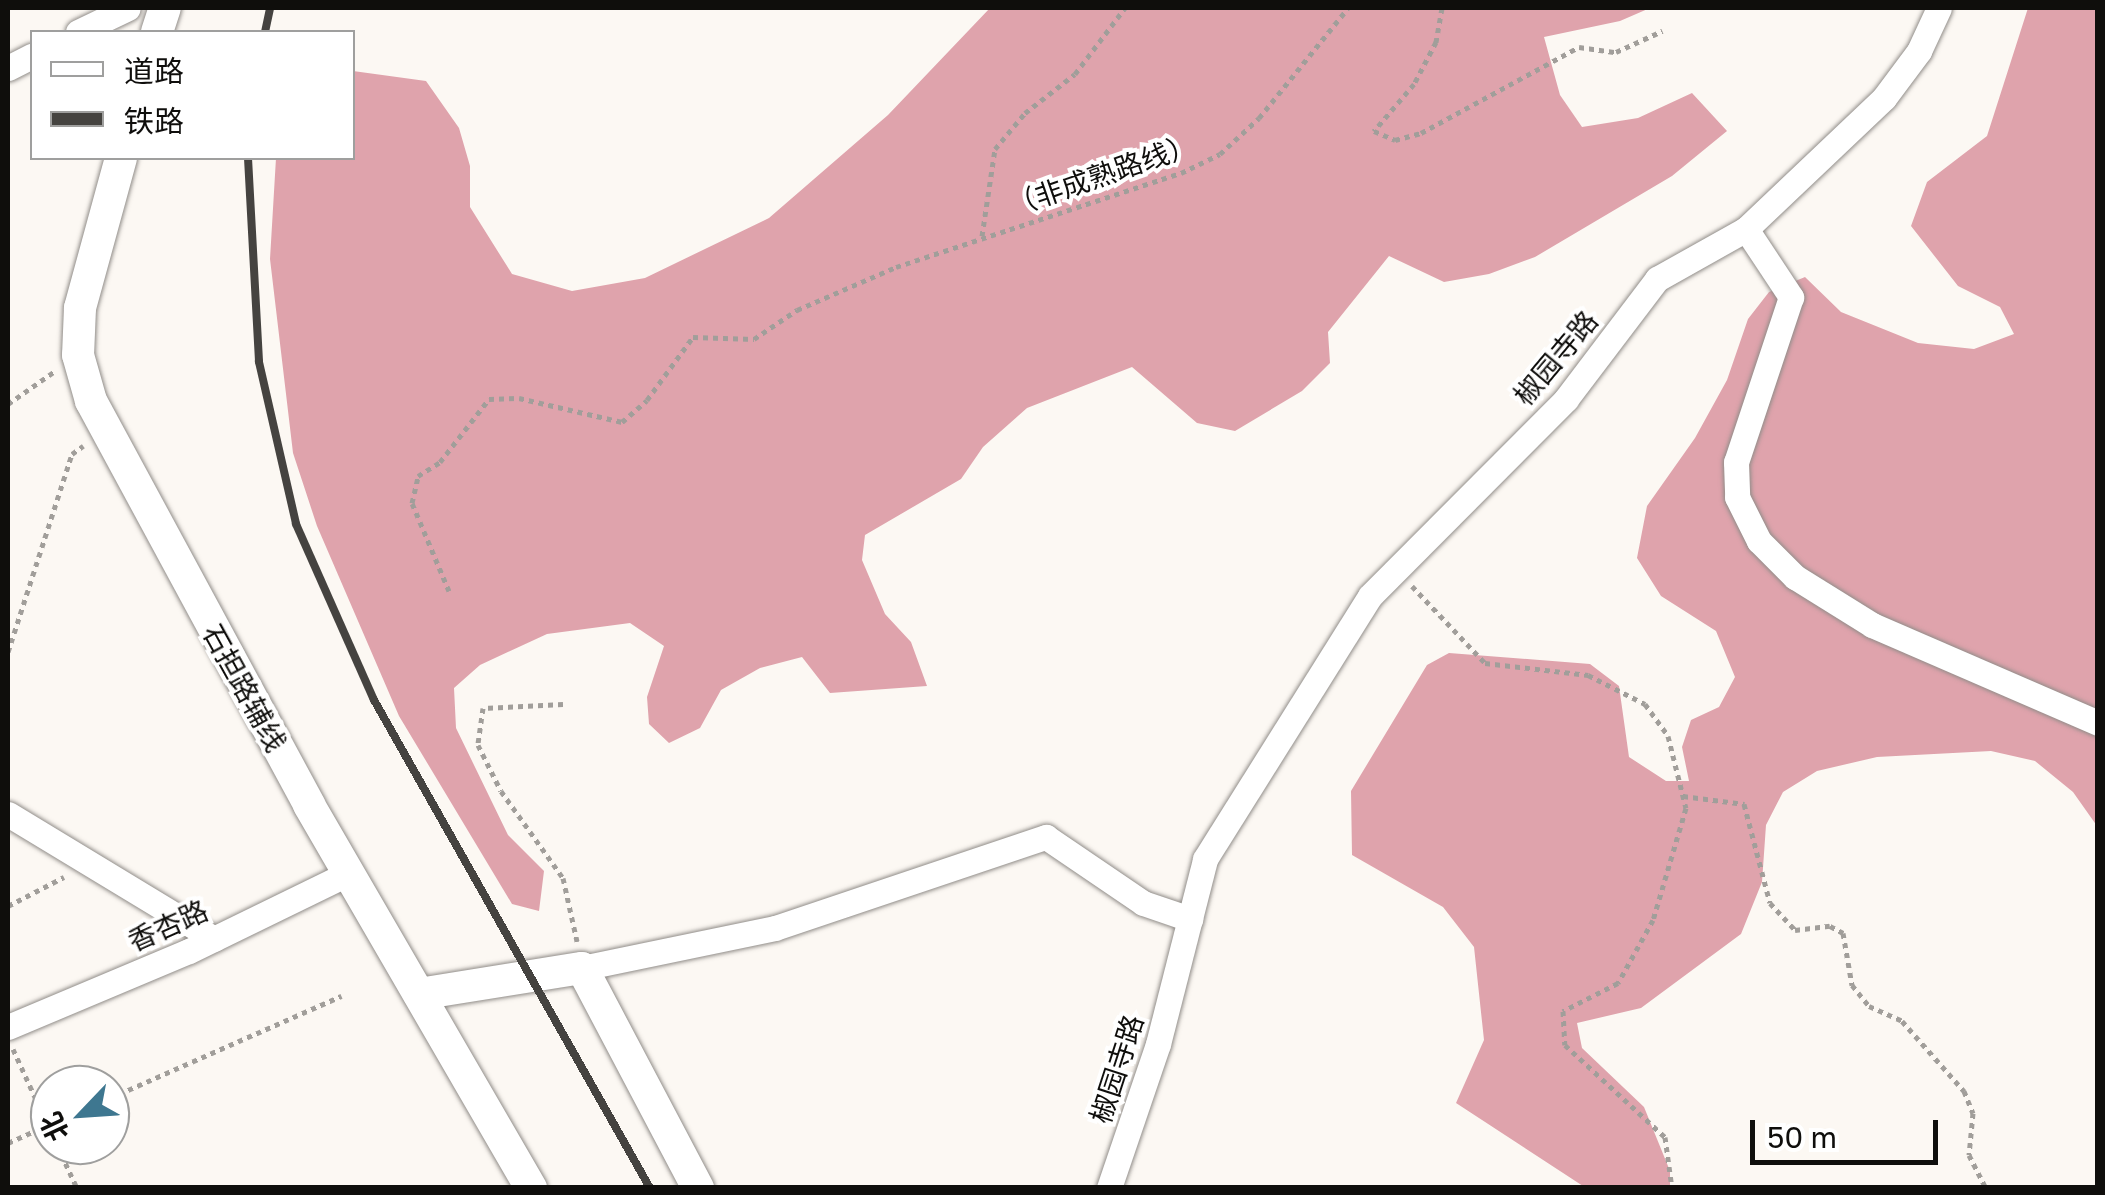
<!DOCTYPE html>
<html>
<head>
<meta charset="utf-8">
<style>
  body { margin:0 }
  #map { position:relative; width:2105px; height:1195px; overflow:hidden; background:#fcf8f3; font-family:"Golos Text","Noto Sans SC",sans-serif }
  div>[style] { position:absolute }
  .forest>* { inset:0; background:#dfa3ac }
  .path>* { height:5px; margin-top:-2.5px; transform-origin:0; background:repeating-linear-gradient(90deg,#a19e9a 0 5px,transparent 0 10px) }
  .roads { filter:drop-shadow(0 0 2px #918d89) drop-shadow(0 0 2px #918d89) }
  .minor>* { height:25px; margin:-12.5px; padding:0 12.5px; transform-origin:12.5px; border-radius:12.5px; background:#fff }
  .major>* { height:32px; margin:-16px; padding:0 16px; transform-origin:16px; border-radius:16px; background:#fff }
  .rail>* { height:8px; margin:-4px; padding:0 4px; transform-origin:4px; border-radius:4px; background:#454340 }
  span { translate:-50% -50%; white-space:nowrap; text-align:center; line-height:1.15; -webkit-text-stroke:8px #fff; paint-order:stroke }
  .street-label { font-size:28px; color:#0f0e0c }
  .frame { position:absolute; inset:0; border:10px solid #0f0e0c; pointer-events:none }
  .legend { position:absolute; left:30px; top:30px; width:325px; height:130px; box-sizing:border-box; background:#fff; border:2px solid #9f9f9e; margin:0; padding:12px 18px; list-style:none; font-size:30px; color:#0f0e0c }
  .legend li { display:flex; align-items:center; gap:20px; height:50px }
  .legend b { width:50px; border:2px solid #9f9f9e }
  .north { position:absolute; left:30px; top:1065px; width:100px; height:100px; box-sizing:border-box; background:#fff; border:2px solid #9f9f9e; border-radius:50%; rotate:245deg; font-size:28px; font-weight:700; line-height:40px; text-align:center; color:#0f0e0c }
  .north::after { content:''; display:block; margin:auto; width:35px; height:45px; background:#3e7790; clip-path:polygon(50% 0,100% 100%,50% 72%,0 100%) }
  .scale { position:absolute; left:1750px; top:1120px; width:188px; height:45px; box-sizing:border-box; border:5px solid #0f0e0c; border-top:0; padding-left:12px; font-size:30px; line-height:35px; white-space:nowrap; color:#0f0e0c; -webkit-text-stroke:8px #fff; paint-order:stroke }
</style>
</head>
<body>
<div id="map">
  <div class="forest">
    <i style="clip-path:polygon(990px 8px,1650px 8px,1620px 21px,1544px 37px,1560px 95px,1582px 127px,1638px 118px,1692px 93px,1727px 131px,1672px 176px,1535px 257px,1489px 274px,1444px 282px,1389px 256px,1328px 332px,1330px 363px,1302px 391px,1235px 431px,1197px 423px,1132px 367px,1027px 408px,983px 447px,961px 479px,865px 535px,862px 560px,885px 614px,911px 642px,927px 686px,830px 693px,802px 657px,760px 668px,721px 690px,700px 728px,669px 743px,649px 724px,647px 697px,664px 646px,630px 623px,547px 634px,480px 665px,454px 688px,456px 728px,508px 835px,544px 871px,539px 911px,512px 904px,399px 716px,317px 526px,293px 453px,270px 259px,276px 158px,352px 158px,353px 71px,426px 81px,459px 128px,470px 166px,470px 207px,512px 274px,572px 291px,645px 278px,769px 218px,888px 115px)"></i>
    <i style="clip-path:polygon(2028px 8px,2097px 8px,2097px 826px,2073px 792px,2035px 761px,1991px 751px,1877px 757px,1817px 771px,1783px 792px,1766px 825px,1762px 882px,1741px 934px,1641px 1008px,1577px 1023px,1582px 1048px,1644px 1107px,1670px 1171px,1670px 1187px,1586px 1188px,1456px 1103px,1484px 1040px,1474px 947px,1443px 907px,1352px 855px,1351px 791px,1427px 665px,1449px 653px,1590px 664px,1619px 686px,1629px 757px,1666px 781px,1689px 781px,1682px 747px,1691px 720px,1719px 707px,1735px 677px,1716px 631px,1661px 596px,1637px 558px,1647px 506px,1695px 438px,1727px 380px,1748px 319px,1769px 292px,1805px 277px,1841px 312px,1918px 343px,1974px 349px,2014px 334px,2000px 307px,1958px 286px,1911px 226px,1927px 182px,1987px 136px)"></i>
  </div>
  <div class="path">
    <i style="left:1442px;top:8px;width:35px;rotate:100deg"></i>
    <i style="left:1436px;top:42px;width:47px;rotate:117.6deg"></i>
    <i style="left:1414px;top:84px;width:62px;rotate:130.4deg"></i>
    <i style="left:1374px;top:131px;width:23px;rotate:23deg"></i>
    <i style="left:1395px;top:140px;width:27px;rotate:-15deg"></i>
    <i style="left:1421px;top:133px;width:180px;rotate:-28.6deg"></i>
    <i style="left:1579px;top:47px;width:37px;rotate:8deg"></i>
    <i style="left:1616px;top:52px;width:51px;rotate:-24.5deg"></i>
    <i style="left:982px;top:236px;width:88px;rotate:-81.5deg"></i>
    <i style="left:995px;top:149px;width:47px;rotate:-50.2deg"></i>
    <i style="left:1025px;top:113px;width:63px;rotate:-38deg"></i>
    <i style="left:1075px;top:74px;width:83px;rotate:-52.9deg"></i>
    <i style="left:8px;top:404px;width:57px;rotate:-35.1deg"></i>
    <i style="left:1412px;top:586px;width:106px;rotate:46.5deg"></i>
    <i style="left:1485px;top:663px;width:104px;rotate:6.6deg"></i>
    <i style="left:1588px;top:675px;width:64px;rotate:27deg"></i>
    <i style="left:1645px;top:704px;width:39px;rotate:54deg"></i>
    <i style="left:1668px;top:736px;width:74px;rotate:76deg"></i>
    <i style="left:1686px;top:808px;width:117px;rotate:106.4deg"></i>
    <i style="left:1653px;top:920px;width:72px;rotate:119.1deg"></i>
    <i style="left:1618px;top:983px;width:62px;rotate:153deg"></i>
    <i style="left:1563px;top:1011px;width:34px;rotate:87deg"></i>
    <i style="left:1565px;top:1045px;width:136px;rotate:42.6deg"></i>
    <i style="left:1665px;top:1137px;width:51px;rotate:82.2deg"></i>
    <i style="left:449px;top:591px;width:95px;rotate:-112.8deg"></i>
    <i style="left:412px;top:503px;width:28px;rotate:-77deg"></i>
    <i style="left:418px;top:476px;width:26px;rotate:-32deg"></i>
    <i style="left:440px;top:462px;width:80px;rotate:-52.1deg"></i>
    <i style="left:489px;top:399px;width:30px;rotate:-2deg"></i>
    <i style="left:519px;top:398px;width:106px;rotate:13.1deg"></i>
    <i style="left:622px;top:422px;width:33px;rotate:-41deg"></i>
    <i style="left:647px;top:400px;width:78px;rotate:-53.9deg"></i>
    <i style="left:693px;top:337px;width:61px;rotate:1.9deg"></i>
    <i style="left:754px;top:339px;width:52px;rotate:-34deg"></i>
    <i style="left:797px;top:310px;width:108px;rotate:-23.5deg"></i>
    <i style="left:896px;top:267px;width:300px;rotate:-18.3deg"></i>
    <i style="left:1181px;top:173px;width:43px;rotate:-26deg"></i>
    <i style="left:1220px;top:154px;width:53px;rotate:-42.7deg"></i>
    <i style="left:1259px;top:118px;width:141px;rotate:-51deg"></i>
    <i style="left:8px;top:652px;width:208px;rotate:-72.1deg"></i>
    <i style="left:72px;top:454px;width:14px;rotate:-36deg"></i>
    <i style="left:563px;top:704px;width:80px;rotate:177.1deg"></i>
    <i style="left:483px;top:708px;width:37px;rotate:98deg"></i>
    <i style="left:478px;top:745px;width:51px;rotate:63.4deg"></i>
    <i style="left:501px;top:791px;width:107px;rotate:54.5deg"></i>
    <i style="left:563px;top:878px;width:65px;rotate:77.5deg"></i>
    <i style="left:1683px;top:796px;width:62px;rotate:7.5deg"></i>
    <i style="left:1744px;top:804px;width:102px;rotate:75.3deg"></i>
    <i style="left:1770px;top:903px;width:37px;rotate:47deg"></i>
    <i style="left:1795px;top:930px;width:35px;rotate:-7deg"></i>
    <i style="left:1830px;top:926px;width:15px;rotate:28deg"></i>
    <i style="left:1843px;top:933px;width:53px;rotate:80.2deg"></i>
    <i style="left:1852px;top:985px;width:27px;rotate:51deg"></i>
    <i style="left:1869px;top:1006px;width:36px;rotate:24deg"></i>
    <i style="left:1902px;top:1021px;width:94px;rotate:48.5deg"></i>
    <i style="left:1964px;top:1091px;width:24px;rotate:68deg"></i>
    <i style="left:1973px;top:1113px;width:42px;rotate:95.4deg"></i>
    <i style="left:1969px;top:1155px;width:37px;rotate:63deg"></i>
    <i style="left:8px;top:906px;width:63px;rotate:-27.4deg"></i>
    <i style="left:13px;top:1049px;width:89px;rotate:65.4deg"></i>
    <i style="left:110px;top:1098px;width:253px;rotate:-23.8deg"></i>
    <i style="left:8px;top:1143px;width:46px;rotate:-24.3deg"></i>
    <i style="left:57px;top:1145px;width:47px;rotate:65.1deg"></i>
  </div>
  <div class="roads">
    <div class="minor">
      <i style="left:78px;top:32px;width:55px;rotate:-25.6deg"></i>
      <i style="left:8px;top:68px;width:27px;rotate:-27deg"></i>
      <i style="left:1746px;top:229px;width:190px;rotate:-43.5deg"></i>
      <i style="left:1884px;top:98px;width:59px;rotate:-53.3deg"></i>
      <i style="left:1919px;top:51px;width:47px;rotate:-65.1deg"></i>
      <i style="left:8px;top:814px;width:241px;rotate:31.2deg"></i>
      <i style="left:582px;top:968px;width:197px;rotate:-11.7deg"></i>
      <i style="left:775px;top:928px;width:286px;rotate:-18.6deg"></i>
      <i style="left:1046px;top:837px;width:117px;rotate:34.2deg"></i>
      <i style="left:1143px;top:903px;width:50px;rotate:18.8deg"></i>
      <i style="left:8px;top:1027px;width:196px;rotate:-22.8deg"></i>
      <i style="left:189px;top:951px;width:178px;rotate:-26deg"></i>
      <i style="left:1109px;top:1188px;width:152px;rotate:-71.2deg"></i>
      <i style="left:1158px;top:1044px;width:191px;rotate:-75.7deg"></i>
      <i style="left:1205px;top:859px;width:310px;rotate:-57.9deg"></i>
      <i style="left:1370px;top:596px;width:278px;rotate:-45.1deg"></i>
      <i style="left:1566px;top:399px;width:151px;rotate:-52.8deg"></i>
      <i style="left:1657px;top:279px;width:102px;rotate:-29.3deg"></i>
      <i style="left:1746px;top:229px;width:82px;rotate:56.5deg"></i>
      <i style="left:1791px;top:297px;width:174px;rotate:108.4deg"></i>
      <i style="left:1736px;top:462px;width:35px;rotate:88deg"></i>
      <i style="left:1737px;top:497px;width:49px;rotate:63.4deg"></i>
      <i style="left:1759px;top:541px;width:51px;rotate:45deg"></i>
      <i style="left:1795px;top:577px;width:91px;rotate:31.9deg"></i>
      <i style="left:1872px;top:625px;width:246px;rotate:23.4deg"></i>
    </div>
    <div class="major">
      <i style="left:157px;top:32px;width:25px;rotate:-72deg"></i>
      <i style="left:121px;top:158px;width:156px;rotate:105.3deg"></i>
      <i style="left:80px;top:308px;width:47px;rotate:92.4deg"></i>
      <i style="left:78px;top:355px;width:48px;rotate:74.2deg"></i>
      <i style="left:91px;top:401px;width:459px;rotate:61.6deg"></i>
      <i style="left:309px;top:805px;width:443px;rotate:59.9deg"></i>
      <i style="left:419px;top:994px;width:165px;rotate:-9.1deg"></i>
      <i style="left:582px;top:968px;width:249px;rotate:62.2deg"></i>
    </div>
  </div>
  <div class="rail">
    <i style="left:265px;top:32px;width:25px;rotate:-78deg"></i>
    <i style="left:248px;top:158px;width:204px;rotate:86.9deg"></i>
    <i style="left:259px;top:362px;width:166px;rotate:77.1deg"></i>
    <i style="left:296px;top:524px;width:193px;rotate:66.1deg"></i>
    <i style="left:374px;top:700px;width:561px;rotate:60.51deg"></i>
  </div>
  <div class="street-label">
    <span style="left:1102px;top:175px;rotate:-19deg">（非成熟路线）</span>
    <span style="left:1556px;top:358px;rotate:-50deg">椒园寺路</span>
    <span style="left:244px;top:688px;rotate:61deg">石担路辅线</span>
    <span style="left:168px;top:926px;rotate:-24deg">香杏路</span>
    <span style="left:1117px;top:1069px;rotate:-72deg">椒园寺路</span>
  </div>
  <div class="frame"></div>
  <ul class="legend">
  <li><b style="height:12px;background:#fff"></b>道路</li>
  <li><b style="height:12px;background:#454340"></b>铁路</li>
  </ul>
  <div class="north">北</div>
  <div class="scale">50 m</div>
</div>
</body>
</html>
